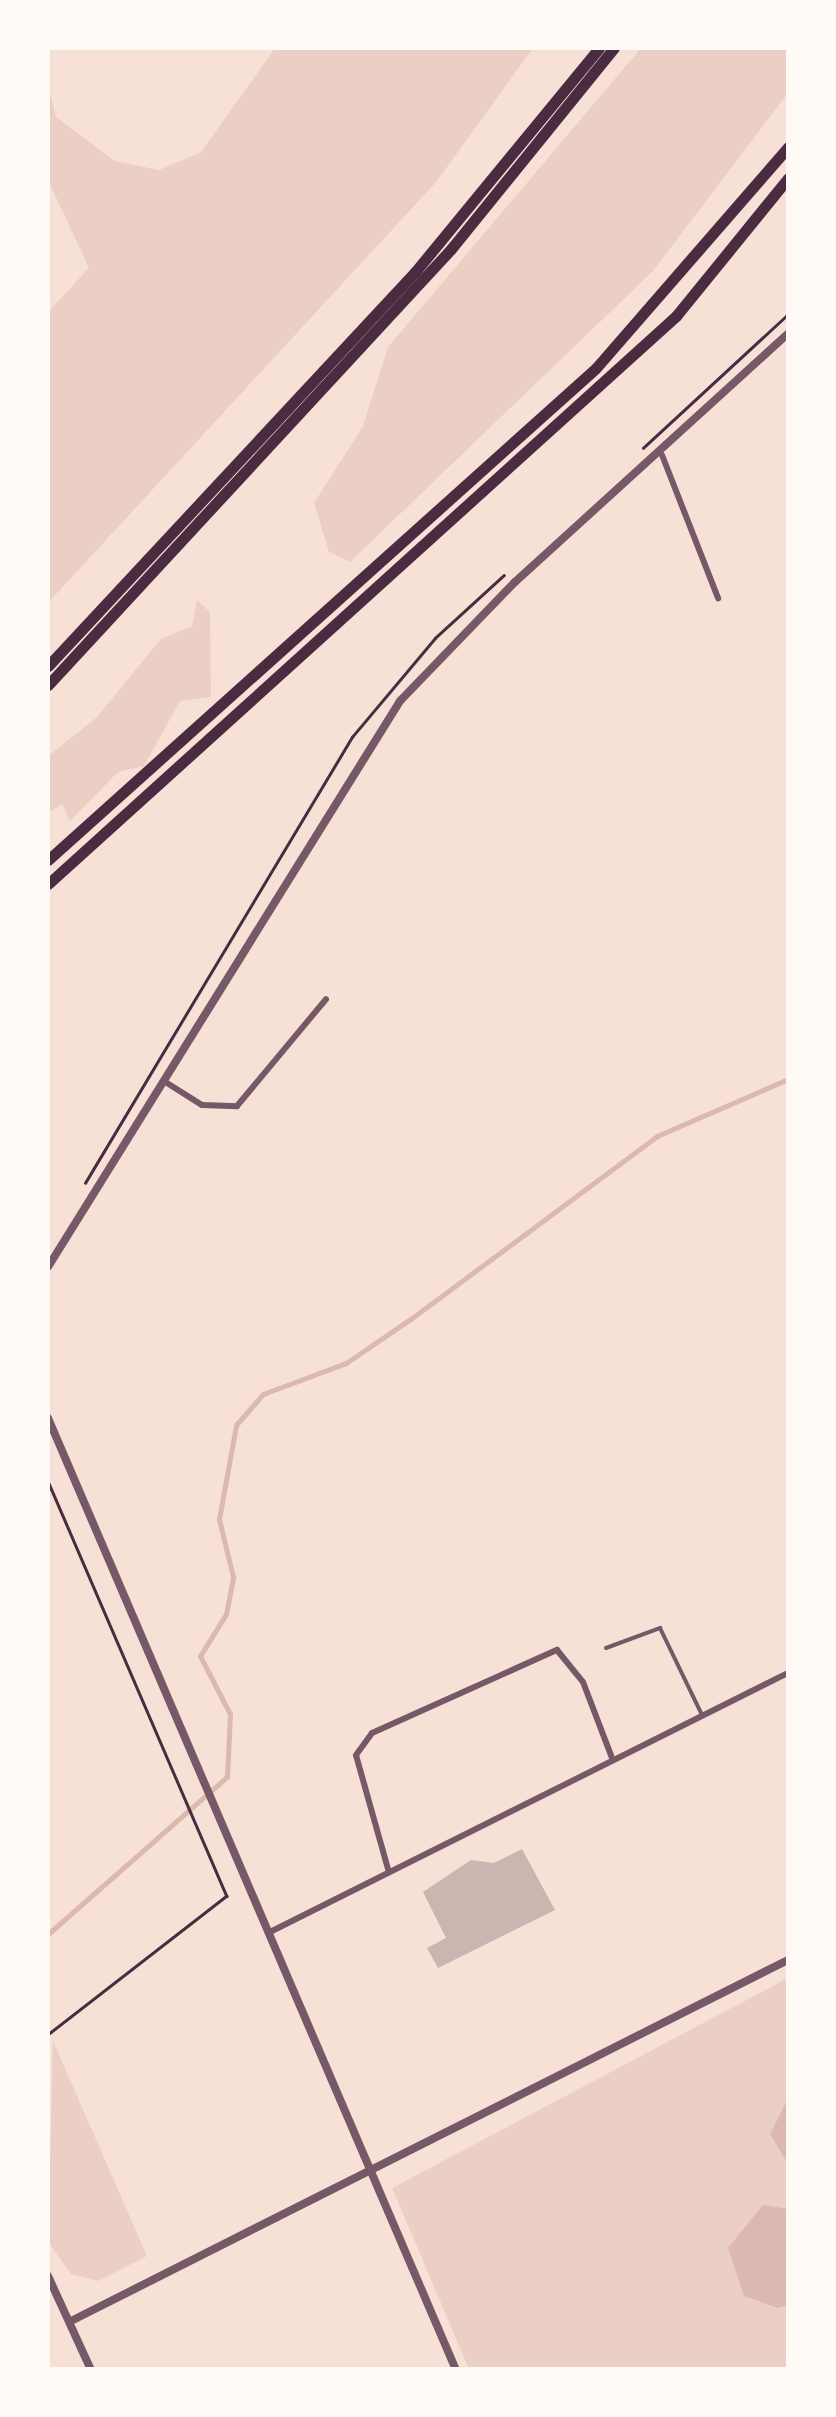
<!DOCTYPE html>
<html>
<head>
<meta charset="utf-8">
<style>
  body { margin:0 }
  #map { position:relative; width:836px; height:2417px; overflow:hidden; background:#f7e1d7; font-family:Lato,sans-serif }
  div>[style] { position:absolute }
  .green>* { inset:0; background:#ebcfc5 }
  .water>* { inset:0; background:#dcb8b0 }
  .stream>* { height:5px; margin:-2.5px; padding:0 2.5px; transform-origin:2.5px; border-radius:2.5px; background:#dcb8b0 }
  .building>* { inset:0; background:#ccb4b1 }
  .path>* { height:2.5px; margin:-1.25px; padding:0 1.25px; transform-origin:1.25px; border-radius:1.25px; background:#4a2c40 }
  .service>* { height:4px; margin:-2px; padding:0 2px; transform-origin:2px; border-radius:2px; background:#755966 }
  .minor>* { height:6px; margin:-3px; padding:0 3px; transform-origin:3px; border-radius:3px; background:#755966 }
  .tertiary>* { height:8px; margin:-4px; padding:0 4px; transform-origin:4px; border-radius:4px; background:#755966 }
  .motorway>* { height:11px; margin:-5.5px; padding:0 5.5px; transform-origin:5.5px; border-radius:5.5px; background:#4a2c40 }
  span { translate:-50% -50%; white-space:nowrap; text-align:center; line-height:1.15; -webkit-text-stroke:9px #fffaf5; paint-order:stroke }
  .frame { position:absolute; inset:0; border:50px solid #fffaf5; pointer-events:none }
</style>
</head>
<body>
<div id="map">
  <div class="green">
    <i style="clip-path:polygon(275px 48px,533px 48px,437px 181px,48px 603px,48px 312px,89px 268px,48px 180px,48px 84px,56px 117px,115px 161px,159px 170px,201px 152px)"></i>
    <i style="clip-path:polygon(641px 48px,788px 48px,788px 93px,653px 271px,350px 562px,329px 552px,314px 503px,363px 426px,388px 347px)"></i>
    <i style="clip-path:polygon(197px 600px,210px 612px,211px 697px,180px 701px,144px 766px,118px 772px,70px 821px,62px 804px,48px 813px,48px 756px,96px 718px,161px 639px,192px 626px)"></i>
    <i style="clip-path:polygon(788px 1978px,788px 2369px,469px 2369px,392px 2188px)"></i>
    <i style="clip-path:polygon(53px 2041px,147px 2256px,98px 2281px,71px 2274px,48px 2242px)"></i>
  </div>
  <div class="water">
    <i style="clip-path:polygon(788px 2099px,788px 2164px,770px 2134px)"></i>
    <i style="clip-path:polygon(763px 2205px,788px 2209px,788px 2305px,778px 2308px,744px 2296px,728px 2248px)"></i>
  </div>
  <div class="stream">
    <i style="left:48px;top:1934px;width:238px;rotate:-41.3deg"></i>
    <i style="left:227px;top:1777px;width:63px;rotate:-87.3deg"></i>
    <i style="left:230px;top:1714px;width:65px;rotate:-117.3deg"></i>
    <i style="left:200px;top:1656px;width:49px;rotate:-58.2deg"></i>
    <i style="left:226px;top:1614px;width:38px;rotate:-79deg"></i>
    <i style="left:233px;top:1577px;width:60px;rotate:-103.6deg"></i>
    <i style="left:219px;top:1519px;width:96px;rotate:-79.7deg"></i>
    <i style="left:236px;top:1425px;width:41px;rotate:-48.9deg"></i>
    <i style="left:263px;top:1394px;width:89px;rotate:-20.5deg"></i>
    <i style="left:346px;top:1363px;width:80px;rotate:-34.3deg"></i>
    <i style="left:412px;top:1318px;width:305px;rotate:-36.6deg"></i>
    <i style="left:657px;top:1136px;width:143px;rotate:-23.5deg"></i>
  </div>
  <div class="building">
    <i style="clip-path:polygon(522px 1849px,555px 1910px,438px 1968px,427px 1948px,446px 1938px,423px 1892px,471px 1860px,494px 1863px)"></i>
  </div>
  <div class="path">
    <i style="left:643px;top:448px;width:197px;rotate:-42.7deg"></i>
    <i style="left:85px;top:1183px;width:520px;rotate:-59.09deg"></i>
    <i style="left:352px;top:737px;width:129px;rotate:-50deg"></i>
    <i style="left:435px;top:638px;width:93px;rotate:-42.4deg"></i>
    <i style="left:48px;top:1481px;width:452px;rotate:66.7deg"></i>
    <i style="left:227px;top:1896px;width:227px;rotate:142.2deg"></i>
  </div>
  <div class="service">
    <i style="left:606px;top:1648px;width:58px;rotate:-20.3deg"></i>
    <i style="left:660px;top:1628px;width:97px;rotate:64.2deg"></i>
  </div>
  <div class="minor">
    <i style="left:662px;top:455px;width:154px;rotate:68.6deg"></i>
    <i style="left:167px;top:1083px;width:41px;rotate:32.2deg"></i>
    <i style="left:202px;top:1105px;width:35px;rotate:2deg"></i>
    <i style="left:237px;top:1106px;width:139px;rotate:-50.2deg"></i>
    <i style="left:388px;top:1869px;width:118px;rotate:-105.7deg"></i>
    <i style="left:356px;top:1755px;width:27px;rotate:-54deg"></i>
    <i style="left:372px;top:1733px;width:203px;rotate:-24.2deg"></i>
    <i style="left:557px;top:1650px;width:41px;rotate:50.9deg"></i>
    <i style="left:583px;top:1682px;width:81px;rotate:69.1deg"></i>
    <i style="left:268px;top:1933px;width:581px;rotate:-26.57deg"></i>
  </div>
  <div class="tertiary">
    <i style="left:48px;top:1267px;width:667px;rotate:-58.12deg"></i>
    <i style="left:400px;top:701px;width:165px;rotate:-46deg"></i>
    <i style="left:515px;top:582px;width:369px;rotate:-42.3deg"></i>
    <i style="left:48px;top:1418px;width:1036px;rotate:66.8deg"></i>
    <i style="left:48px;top:2276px;width:103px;rotate:65.4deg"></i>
    <i style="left:73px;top:2320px;width:801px;rotate:-26.73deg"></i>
  </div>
  <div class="motorway">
    <i style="left:48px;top:666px;width:538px;rotate:-47.03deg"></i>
    <i style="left:415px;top:272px;width:290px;rotate:-50.6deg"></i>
    <i style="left:48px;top:685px;width:594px;rotate:-47.25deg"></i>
    <i style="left:451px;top:249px;width:259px;rotate:-51deg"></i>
    <i style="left:48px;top:860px;width:736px;rotate:-41.92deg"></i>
    <i style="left:596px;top:368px;width:293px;rotate:-49deg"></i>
    <i style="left:48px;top:884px;width:847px;rotate:-42.13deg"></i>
    <i style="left:676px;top:316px;width:178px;rotate:-50.9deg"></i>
  </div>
  <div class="frame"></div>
</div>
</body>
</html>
